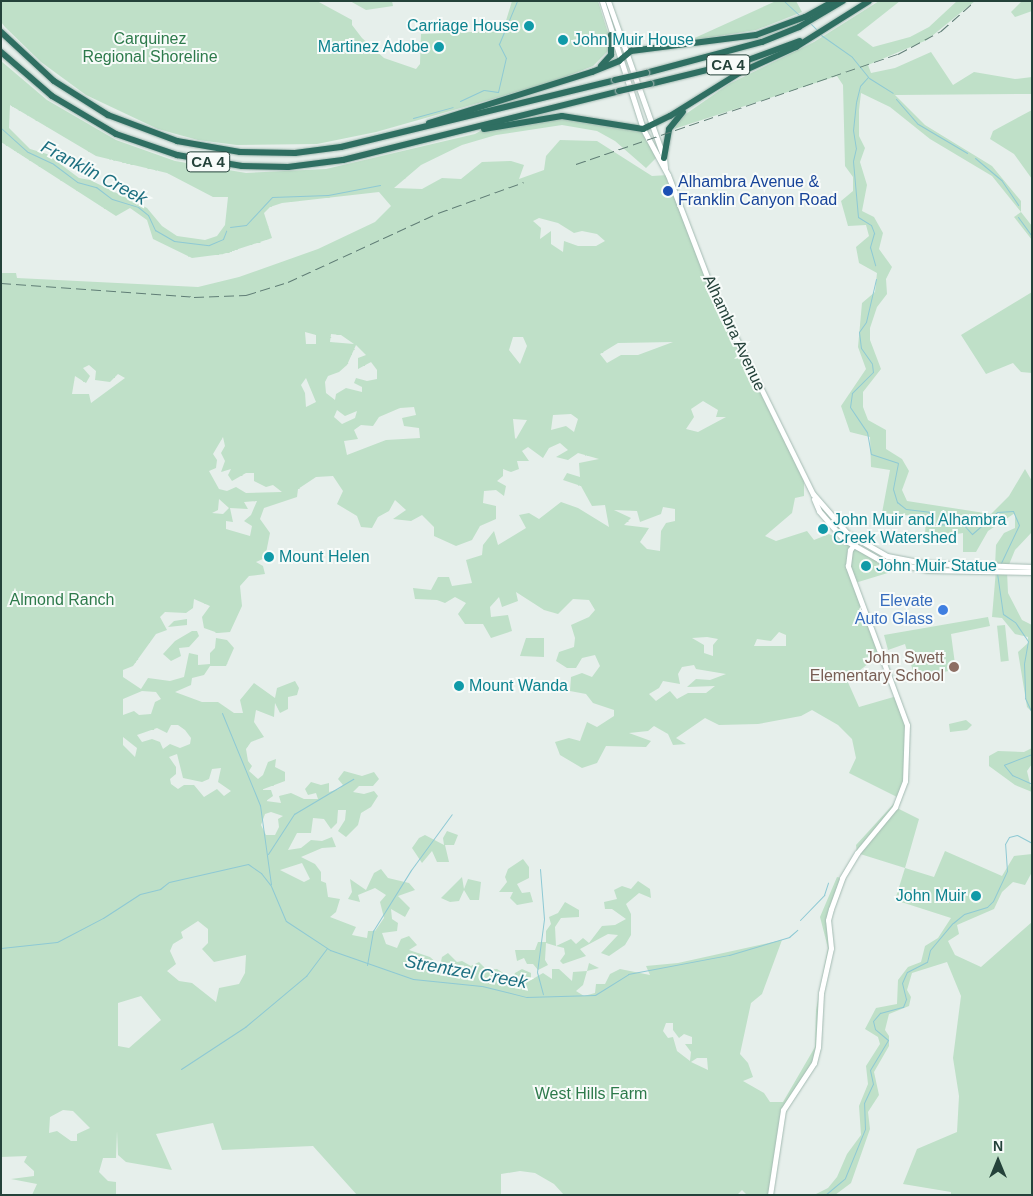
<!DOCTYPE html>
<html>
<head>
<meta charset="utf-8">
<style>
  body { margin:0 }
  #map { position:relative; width:1033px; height:1196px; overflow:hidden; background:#e6efeb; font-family:Arial,sans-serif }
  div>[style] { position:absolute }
  .green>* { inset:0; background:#bfe0c8; transform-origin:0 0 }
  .stream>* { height:1px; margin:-0.5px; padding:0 0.5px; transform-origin:0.5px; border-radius:0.5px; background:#8ec9d4 }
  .roads { filter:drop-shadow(0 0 1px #a4bbb3) drop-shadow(0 0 1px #a4bbb3) }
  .secondary>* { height:5px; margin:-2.5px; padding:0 2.5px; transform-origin:2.5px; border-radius:2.5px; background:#fff }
  .highway>* { height:6px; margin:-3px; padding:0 3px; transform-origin:3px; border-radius:3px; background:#2f6f62 }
  .rail>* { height:1px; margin-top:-0.5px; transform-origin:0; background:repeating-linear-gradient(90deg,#5f7d75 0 10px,transparent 0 15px) }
  .bridges { filter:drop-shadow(0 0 1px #c2cac8) drop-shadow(0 0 1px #c2cac8) }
  .highway-bridge>* { height:6px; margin:-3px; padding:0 3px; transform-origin:3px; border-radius:3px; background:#2f6f62 }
  .dots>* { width:14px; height:14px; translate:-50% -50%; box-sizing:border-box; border:2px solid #f7fbf9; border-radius:50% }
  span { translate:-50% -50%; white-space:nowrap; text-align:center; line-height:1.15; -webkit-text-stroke:4px #f7fbf9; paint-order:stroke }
  .shield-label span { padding:1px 4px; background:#f7fbf9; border:1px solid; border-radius:4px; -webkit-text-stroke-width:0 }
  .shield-label { font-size:15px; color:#24423a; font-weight:700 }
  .culture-label { font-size:16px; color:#0d838f }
  .right { translate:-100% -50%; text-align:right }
  .left { translate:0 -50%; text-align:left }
  .park-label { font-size:16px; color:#2d7a4b }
  .transit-label { font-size:16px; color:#164399 }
  .street-label { font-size:16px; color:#24423a }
  .shop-label { font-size:16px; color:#366cbe }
  .education-label { font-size:16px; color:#785e54 }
  .water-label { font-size:18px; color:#1c6f80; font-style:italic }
  .frame { position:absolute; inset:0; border:2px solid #24423a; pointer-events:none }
  .north { position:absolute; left:973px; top:1136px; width:50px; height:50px; -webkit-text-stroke:4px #f7fbf9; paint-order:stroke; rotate:0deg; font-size:14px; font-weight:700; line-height:20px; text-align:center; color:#24423a }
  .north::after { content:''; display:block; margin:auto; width:18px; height:22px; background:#24423a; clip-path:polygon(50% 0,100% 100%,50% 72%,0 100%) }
</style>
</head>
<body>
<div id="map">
  <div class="green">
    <i style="clip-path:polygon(1px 1px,317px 1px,352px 20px,352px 25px,362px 38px,384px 58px,416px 69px,420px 64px,421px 34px,499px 31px,505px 24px,512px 1px,598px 1px,609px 36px,608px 51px,593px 66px,552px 82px,376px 132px,317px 144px,237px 145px,198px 140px,158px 129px,86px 95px,41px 62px,5px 27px,1px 22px)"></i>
    <i style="clip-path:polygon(350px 1px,392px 1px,393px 6px,366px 10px)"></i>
    <i style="clip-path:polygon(776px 1px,796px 1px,802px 12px,756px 30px,688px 41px)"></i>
    <i style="clip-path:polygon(879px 1px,900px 1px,857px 35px,873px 47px,910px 37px,929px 27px,957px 1px,975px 1px,927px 40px,868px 65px,871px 73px,895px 68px,931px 52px,953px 85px,974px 72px,1015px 79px,1032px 77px,1032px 94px,895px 95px,925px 125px,992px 166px,1021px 201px,1021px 212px,1032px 226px,1032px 240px,1014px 217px,1021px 212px,992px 176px,930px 139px,890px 107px,861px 93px,859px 110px,859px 136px,865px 148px,860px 162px,867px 185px,862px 211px,874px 217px,883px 233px,879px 249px,892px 267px,886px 279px,887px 294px,877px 307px,870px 328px,870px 340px,881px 369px,863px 392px,863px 407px,868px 420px,886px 430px,886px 449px,902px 459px,909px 471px,902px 490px,907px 501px,991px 514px,1009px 496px,1025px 469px,1032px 481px,1032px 532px,1015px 550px,1008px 567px,995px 566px,996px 545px,1004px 533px,1015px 528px,1015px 513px,988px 531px,976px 552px,963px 552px,963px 533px,951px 535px,948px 540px,936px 539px,925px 535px,926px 517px,882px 513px,890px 470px,871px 467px,870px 437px,850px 432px,841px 406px,866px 369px,858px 347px,862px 303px,875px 292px,877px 273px,859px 263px,856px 247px,869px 236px,866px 225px,848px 226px,841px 201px,853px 191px,853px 177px,845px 166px,843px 85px,837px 76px,674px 129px,683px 116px,729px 84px,814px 42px)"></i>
    <i style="clip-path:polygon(1022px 1px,1032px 1px,1032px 11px,1015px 17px,1011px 12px)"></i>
    <i style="clip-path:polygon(evenodd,1px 61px,47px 100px,116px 140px,175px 161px,246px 173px,326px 169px,475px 134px,482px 130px,562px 116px,643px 129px,657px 157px,646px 168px,615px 141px,597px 131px,562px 125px,496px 135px,462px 145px,421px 165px,394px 188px,422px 189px,442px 178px,461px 179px,482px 162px,511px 161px,524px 165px,519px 179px,544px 170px,546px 156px,560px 140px,597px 141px,652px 176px,668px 175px,711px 287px,804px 481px,804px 496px,795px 498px,792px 513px,765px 536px,776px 541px,807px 531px,814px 540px,829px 534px,880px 560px,904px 568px,855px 583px,881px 654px,847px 680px,859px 707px,897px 696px,907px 725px,905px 781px,902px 793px,895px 807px,919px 819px,905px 868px,934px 877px,945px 851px,1002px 876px,1014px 856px,1032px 854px,1032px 872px,1025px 885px,1013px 882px,1002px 892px,994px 909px,957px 925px,959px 934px,948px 941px,955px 955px,981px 967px,1032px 922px,1032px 1195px,951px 1195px,951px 1192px,903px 1184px,917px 1149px,957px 1132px,959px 1096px,953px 1058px,961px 996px,947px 962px,912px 973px,907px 990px,911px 997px,909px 1006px,889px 1014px,885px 1030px,889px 1036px,889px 1046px,874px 1072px,879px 1095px,868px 1112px,870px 1129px,851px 1183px,835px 1195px,814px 1195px,828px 1188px,837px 1177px,847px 1154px,861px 1135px,859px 1106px,868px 1084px,866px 1066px,880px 1044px,878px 1037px,865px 1029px,876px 1008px,897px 1004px,898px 980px,908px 967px,921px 962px,925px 946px,938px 938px,951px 918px,895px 900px,905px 868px,857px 853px,856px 845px,899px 798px,849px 773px,856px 758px,852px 739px,838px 725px,812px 710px,801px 716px,758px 724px,719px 725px,705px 718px,676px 738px,686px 744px,673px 745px,668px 734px,654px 726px,648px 731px,629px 733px,651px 741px,646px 747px,606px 746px,597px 763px,582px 768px,560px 755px,555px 742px,569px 738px,580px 741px,587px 722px,597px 727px,614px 716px,614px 710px,593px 703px,586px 694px,570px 691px,571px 677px,582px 673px,592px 677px,600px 666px,595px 655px,582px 658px,576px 668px,567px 668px,556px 661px,559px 652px,574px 647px,575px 638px,571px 625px,589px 617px,595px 610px,589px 600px,573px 599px,558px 614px,544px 610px,516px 592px,518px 601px,502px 607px,499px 597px,490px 607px,491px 617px,508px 615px,512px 631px,491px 638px,483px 624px,465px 624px,458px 614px,466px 603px,455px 597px,445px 603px,437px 600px,415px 599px,413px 588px,431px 590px,438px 577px,449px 577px,452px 586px,472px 583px,466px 560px,482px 555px,483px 545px,494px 531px,498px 545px,526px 528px,519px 515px,529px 513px,539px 519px,561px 502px,578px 508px,609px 527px,605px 505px,592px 506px,581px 486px,563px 480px,567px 473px,580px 477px,579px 463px,599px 459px,578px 453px,568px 460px,556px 457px,568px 450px,560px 443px,549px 448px,543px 458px,528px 447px,522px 451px,529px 461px,517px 461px,519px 469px,511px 472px,503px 469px,503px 476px,497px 481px,506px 486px,504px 496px,496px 490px,484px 491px,483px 503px,496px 506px,496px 519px,480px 526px,472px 540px,456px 546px,434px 536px,434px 527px,422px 515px,411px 521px,393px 519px,406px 510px,395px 500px,389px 511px,378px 517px,372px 528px,361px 527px,357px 516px,337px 504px,343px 491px,333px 476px,316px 477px,298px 489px,297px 497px,264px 508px,260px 519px,270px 533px,265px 558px,256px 562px,263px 566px,265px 574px,249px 576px,240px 586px,242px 606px,230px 632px,218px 633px,204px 628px,202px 617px,210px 606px,194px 599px,193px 608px,186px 613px,165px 612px,160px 617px,167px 630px,156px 634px,133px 666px,123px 670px,123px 677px,141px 689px,148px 678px,170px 681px,184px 677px,189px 653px,198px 655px,198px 665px,210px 664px,210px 653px,215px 648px,216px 638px,227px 640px,234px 648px,226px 666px,210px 666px,204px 675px,192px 678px,191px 685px,175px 692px,202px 702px,218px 702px,234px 713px,243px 713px,240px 700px,254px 683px,275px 698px,277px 688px,295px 681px,299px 688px,297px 695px,288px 697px,288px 709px,280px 713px,275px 703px,274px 717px,256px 710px,254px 722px,264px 737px,251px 742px,246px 749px,248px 761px,252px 766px,249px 771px,258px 779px,263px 775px,268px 762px,276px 759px,275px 767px,285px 772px,285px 781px,261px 790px,271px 790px,273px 796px,266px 801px,281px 803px,279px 796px,291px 793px,304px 799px,318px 799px,316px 793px,308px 795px,305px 789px,311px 782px,321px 785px,329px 783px,329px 792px,339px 789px,343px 785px,338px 779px,344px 771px,362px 776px,374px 772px,379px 779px,373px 786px,359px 786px,353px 792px,364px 794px,374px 791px,378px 796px,371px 807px,361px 813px,358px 825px,346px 837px,338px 831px,345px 820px,346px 810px,338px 810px,337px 823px,331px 829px,324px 819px,313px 818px,311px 833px,297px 833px,288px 850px,301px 848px,311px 840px,322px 841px,332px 837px,336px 847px,322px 848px,301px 857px,315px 864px,321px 872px,321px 881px,326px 883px,328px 897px,340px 899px,336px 912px,330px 917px,356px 927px,352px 935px,367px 938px,368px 931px,375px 931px,384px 918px,380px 902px,386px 895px,375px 888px,358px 895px,360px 902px,348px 899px,352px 892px,350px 879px,366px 890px,374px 873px,381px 869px,388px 878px,409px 883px,415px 890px,398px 896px,410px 908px,405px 917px,391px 909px,392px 919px,398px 923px,397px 931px,382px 933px,386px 944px,397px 948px,401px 939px,409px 936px,417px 945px,409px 950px,430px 957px,440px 966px,442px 957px,448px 953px,457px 962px,462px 961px,471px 966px,479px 962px,487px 970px,497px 969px,508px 976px,510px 983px,515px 973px,522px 969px,531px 973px,531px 980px,543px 973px,552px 979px,552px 969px,559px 969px,572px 981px,573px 972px,587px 971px,589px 963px,599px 968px,587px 971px,583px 985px,576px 991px,584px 996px,595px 993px,596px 984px,605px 984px,610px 974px,620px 969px,650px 975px,646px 966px,678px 963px,782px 940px,762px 994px,751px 1003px,740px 1054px,748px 1063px,753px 1077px,743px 1081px,764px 1093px,770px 1102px,783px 1102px,815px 1047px,816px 1010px,828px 948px,820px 917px,837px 877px,842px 878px,828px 920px,831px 948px,821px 993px,818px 1047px,814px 1063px,783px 1110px,770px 1195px,747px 1195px,742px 1190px,737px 1195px,564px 1195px,554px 1184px,535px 1173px,520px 1171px,501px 1174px,501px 1195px,357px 1195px,313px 1146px,222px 1150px,213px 1123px,156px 1134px,172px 1170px,126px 1162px,118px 1155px,117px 1131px,116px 1158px,103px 1158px,99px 1172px,108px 1181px,116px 1182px,116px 1195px,32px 1195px,37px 1184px,11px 1179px,34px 1176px,34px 1171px,24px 1162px,27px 1156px,1px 1157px,1px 273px,16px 273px,17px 278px,198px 287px,239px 277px,318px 249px,375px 222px,391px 206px,379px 192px,282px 203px,270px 207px,264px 213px,272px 238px,223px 254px,192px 258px,153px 239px,147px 220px,130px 208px,116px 216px,1px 142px,1px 61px,10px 105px,96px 156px,167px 173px,213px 197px,228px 197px,225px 225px,217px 236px,205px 240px,177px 236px,162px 226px,147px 208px,90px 180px,79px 178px,47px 154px,30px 149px,9px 128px,10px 105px,1px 61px,539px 218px,558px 223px,574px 233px,582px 231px,597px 234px,605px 241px,596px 246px,578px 246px,564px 241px,563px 252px,551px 244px,551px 231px,540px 239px,541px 228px,533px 221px,539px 218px,1px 61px,305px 332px,316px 335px,316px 344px,306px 344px,305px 332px,1px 61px,331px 334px,341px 335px,354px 344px,330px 342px,331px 334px,1px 61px,513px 337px,523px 337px,527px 346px,520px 364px,509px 350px,513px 337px,1px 61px,673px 342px,638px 355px,621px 355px,607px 363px,600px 354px,618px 343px,673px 342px,1px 61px,356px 345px,366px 355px,358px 358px,358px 369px,371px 362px,377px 370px,377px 379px,367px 381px,356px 378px,354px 383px,362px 387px,362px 392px,346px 388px,336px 394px,335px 400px,326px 393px,325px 382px,328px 376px,339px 372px,347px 365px,356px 345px,1px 61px,89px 365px,96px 371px,95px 380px,110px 382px,118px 374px,125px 378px,91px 403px,89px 394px,72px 394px,75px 376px,86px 383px,90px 376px,83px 368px,89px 365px,1px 61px,306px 378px,316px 402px,306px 407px,305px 393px,301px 385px,306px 378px,1px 61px,703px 401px,718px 410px,716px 417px,726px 417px,698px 432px,686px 429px,694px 417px,691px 409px,703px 401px,1px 61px,414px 407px,416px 415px,402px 418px,404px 426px,419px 428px,420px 438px,386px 440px,347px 455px,344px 441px,358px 439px,354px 430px,361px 425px,373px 426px,379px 417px,400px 408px,414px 407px,1px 61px,337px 410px,345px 416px,357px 411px,355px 418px,342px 424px,334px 417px,337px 410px,1px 61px,571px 414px,578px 419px,574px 432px,566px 426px,551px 430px,553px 415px,571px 414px,1px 61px,513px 419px,527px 420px,516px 439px,515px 438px,513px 419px,1px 61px,223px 437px,225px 446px,221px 453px,225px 461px,221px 472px,231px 469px,228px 475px,232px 481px,246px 473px,254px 473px,254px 481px,266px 487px,273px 485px,282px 492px,246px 493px,236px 487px,227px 491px,219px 489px,209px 471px,216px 468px,217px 460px,213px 454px,223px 437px,1px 61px,219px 499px,229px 508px,223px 514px,212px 513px,218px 510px,219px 499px,1px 61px,257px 501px,251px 515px,244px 521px,252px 526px,250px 536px,226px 529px,226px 521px,233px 522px,230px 508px,248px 509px,244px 502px,257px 501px,1px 61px,663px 507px,675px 509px,675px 521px,666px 523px,661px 531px,660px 551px,647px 549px,640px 542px,649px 528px,624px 525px,631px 518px,614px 510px,637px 511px,640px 522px,661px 514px,663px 507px,1px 61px,779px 632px,786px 635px,786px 646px,754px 646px,757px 639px,771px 641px,779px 632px,1px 61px,707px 637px,718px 639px,713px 645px,713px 656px,704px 653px,704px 645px,692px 638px,707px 637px,1px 61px,694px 665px,696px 669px,726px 674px,710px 680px,696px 679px,687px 687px,715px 686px,706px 693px,688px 693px,677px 699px,670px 691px,656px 701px,649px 694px,659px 688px,663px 681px,680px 684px,678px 674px,682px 667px,694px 665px,1px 61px,142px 691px,156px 692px,161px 699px,155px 702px,151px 714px,139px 715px,134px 711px,123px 715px,123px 699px,142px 691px,1px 61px,171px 725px,178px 725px,185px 730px,191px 738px,190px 744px,180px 748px,170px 744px,163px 749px,160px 742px,152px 739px,142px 742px,137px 735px,157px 728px,167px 733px,171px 725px,1px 61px,123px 737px,137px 748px,135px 757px,123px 745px,123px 737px,1px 61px,177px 754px,183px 778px,202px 782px,209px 779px,212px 769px,221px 768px,218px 782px,231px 791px,224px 796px,217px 789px,204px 797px,194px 785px,184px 785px,178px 789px,171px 784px,170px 779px,176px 774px,176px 767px,169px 757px,177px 754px,1px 61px,271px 812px,283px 816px,278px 819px,279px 827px,275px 835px,266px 835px,261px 825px,265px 814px,271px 812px,1px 61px,302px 863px,310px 879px,304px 882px,280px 870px,302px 863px,1px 61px,198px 921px,208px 929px,208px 943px,202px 949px,214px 962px,246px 955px,245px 973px,239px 984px,219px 988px,216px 1002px,192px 983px,179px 981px,167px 971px,176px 964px,170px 951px,173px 944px,183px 938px,181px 932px,198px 921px,1px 61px,141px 996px,161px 1020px,129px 1048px,118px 1046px,118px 1003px,141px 996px,1px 61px,666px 1023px,673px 1023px,673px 1030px,679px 1038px,684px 1034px,692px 1037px,692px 1044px,685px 1044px,691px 1052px,690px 1061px,677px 1051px,673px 1037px,668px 1038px,663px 1031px,666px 1023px,1px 61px,697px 1058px,707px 1058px,708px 1070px,691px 1062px,697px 1058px,1px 61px,63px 1110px,73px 1111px,90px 1128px,77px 1134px,77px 1141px,71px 1141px,57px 1131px,49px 1133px,50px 1117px,63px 1110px)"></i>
    <i style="clip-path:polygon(1032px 110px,1032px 179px,1014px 154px,990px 139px,993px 131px)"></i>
    <i style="clip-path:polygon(1032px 292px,1032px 373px,1021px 372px,1013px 363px,986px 374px,961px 335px)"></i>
    <i style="clip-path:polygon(996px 570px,1007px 571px,1008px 593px,1022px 620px,1032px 625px,1032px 712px,1027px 707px,1018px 652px,1028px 643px,1028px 637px,1015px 634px,1002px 618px,992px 617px)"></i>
    <i style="clip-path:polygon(988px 617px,990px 626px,951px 634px,955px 664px,953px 670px,930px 675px,930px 678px,915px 678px,905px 644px,888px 650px,884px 635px)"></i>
    <i style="clip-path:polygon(187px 619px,187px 625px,168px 627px,174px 621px)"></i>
    <i style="left:1005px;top:625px;width:36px;height:8px;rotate:84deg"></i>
    <i style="clip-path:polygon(192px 631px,197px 631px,199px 636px,189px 647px,179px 648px,181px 656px,171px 661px,163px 654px,175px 641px)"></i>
    <i style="clip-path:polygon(526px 638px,544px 638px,544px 657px,520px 656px)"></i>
    <i style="clip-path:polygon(966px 720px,972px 725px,967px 730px,950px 732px,949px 724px)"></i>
    <i style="clip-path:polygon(1032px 748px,1032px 764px,1027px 771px,1032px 792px,1015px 785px,989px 766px,989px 756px,998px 751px,1024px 752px)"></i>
    <i style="clip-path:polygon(447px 831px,458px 835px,454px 845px,445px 845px,449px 862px,437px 862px,432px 851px,422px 863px,412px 848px,419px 838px,425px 835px,444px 845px,443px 838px)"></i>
    <i style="clip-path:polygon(523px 859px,529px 867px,529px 878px,517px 884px,522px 893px,530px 892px,533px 902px,517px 905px,510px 898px,513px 892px,499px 892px,507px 882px,505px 877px,508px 869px)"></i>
    <i style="clip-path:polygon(462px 877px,464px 889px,468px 879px,481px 882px,479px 900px,470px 900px,464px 890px,459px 901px,450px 902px,441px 898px)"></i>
    <i style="clip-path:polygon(638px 881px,650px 889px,651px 898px,639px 893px,626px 904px,631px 914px,631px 935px,625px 945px,609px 956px,601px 953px,618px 935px,608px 934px,580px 949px,586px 956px,563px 964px,560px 961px,565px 954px,564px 948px,556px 946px,546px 943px,545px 960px,548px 965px,538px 970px,533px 964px,527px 964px,524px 958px,517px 961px,515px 950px,535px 950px,538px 942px,546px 942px,546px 931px,551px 924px,549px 917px,558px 913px,565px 902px,579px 910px,579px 917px,561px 918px,555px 927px,556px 946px,571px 939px,576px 944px,583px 938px,589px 943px,602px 926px,615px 925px,626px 919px,612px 909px,605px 909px,604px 902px,617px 899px,614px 890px,622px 886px,631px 889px)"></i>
  </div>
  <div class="stream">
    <i style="left:784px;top:1px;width:22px;rotate:43deg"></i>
    <i style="left:811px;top:24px;width:8px;rotate:45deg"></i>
    <i style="left:821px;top:35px;width:38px;rotate:35deg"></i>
    <i style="left:852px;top:57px;width:26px;rotate:51deg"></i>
    <i style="left:868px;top:77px;width:12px;rotate:132deg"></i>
    <i style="left:860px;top:86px;width:16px;rotate:104deg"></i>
    <i style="left:856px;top:102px;width:28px;rotate:96deg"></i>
    <i style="left:853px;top:130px;width:18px;rotate:81deg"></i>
    <i style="left:856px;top:148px;width:13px;rotate:103deg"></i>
    <i style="left:853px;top:161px;width:56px;rotate:84.9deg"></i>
    <i style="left:858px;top:217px;width:15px;rotate:32deg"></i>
    <i style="left:871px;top:225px;width:9px;rotate:69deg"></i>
    <i style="left:874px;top:233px;width:15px;rotate:106deg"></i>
    <i style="left:870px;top:247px;width:19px;rotate:74deg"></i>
    <i style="left:869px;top:78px;width:28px;rotate:32deg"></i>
    <i style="left:896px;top:99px;width:33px;rotate:49deg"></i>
    <i style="left:918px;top:124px;width:57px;rotate:30.6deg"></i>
    <i style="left:460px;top:101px;width:26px;rotate:-25deg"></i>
    <i style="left:484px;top:90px;width:14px;rotate:8deg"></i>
    <i style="left:498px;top:92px;width:35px;rotate:-77deg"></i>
    <i style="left:506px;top:58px;width:16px;rotate:-117deg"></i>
    <i style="left:499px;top:44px;width:47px;rotate:-67.3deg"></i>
    <i style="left:1px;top:105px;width:14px;rotate:90deg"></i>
    <i style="left:413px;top:118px;width:41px;rotate:-15.4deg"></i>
    <i style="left:1px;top:128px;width:36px;rotate:42deg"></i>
    <i style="left:28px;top:152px;width:26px;rotate:25deg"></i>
    <i style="left:52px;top:163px;width:31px;rotate:37deg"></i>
    <i style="left:77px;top:182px;width:20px;rotate:15deg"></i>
    <i style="left:96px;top:187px;width:20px;rotate:37deg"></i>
    <i style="left:112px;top:199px;width:27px;rotate:17deg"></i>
    <i style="left:138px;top:207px;width:13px;rotate:39deg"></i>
    <i style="left:148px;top:215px;width:17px;rotate:65deg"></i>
    <i style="left:155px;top:230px;width:22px;rotate:30deg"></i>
    <i style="left:174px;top:241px;width:35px;rotate:7deg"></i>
    <i style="left:209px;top:245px;width:15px;rotate:-23deg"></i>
    <i style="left:223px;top:239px;width:9px;rotate:-69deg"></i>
    <i style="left:975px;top:158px;width:35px;rotate:40deg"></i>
    <i style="left:1002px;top:181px;width:29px;rotate:56deg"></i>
    <i style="left:1018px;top:217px;width:24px;rotate:54deg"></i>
    <i style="left:230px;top:227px;width:16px;rotate:-7deg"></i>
    <i style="left:246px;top:225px;width:38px;rotate:-47deg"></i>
    <i style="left:272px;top:197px;width:56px;rotate:-2deg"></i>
    <i style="left:328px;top:195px;width:53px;rotate:-10.9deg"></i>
    <i style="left:876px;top:279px;width:44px;rotate:103.1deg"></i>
    <i style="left:866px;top:322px;width:12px;rotate:125deg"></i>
    <i style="left:859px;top:332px;width:16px;rotate:83deg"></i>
    <i style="left:861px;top:348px;width:19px;rotate:55deg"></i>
    <i style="left:872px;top:364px;width:8px;rotate:83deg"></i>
    <i style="left:873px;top:372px;width:30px;rotate:135deg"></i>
    <i style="left:852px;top:393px;width:14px;rotate:98deg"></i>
    <i style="left:850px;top:407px;width:30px;rotate:56deg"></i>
    <i style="left:867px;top:432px;width:22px;rotate:80deg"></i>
    <i style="left:871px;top:454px;width:28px;rotate:18deg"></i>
    <i style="left:898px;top:463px;width:26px;rotate:101deg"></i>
    <i style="left:893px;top:489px;width:14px;rotate:73deg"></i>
    <i style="left:897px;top:502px;width:11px;rotate:38deg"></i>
    <i style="left:906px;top:509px;width:23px;rotate:7deg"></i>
    <i style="left:929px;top:512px;width:14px;rotate:69deg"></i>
    <i style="left:934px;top:525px;width:28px;rotate:-4deg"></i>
    <i style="left:962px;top:523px;width:15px;rotate:48deg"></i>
    <i style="left:972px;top:534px;width:33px;rotate:-41deg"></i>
    <i style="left:997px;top:512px;width:16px;rotate:-4deg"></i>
    <i style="left:1013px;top:511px;width:15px;rotate:67deg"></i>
    <i style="left:1019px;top:525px;width:44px;rotate:115.4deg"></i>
    <i style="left:997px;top:573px;width:41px;rotate:81.7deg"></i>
    <i style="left:1003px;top:614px;width:14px;rotate:34deg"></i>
    <i style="left:1015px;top:622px;width:23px;rotate:56deg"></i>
    <i style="left:1028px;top:641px;width:22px;rotate:100deg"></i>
    <i style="left:1024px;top:663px;width:35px;rotate:88deg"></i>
    <i style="left:1025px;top:698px;width:17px;rotate:65deg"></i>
    <i style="left:222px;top:713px;width:100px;rotate:67.6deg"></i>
    <i style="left:260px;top:805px;width:80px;rotate:82.1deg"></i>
    <i style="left:1032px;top:754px;width:30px;rotate:159deg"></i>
    <i style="left:1004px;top:765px;width:13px;rotate:51deg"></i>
    <i style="left:1012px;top:775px;width:22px;rotate:24deg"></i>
    <i style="left:268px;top:854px;width:48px;rotate:-57deg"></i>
    <i style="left:294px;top:814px;width:69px;rotate:-30.7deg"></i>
    <i style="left:540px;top:869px;width:50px;rotate:85.4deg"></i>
    <i style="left:544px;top:919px;width:53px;rotate:97.5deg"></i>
    <i style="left:537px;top:972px;width:23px;rotate:75deg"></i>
    <i style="left:800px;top:920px;width:35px;rotate:-46deg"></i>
    <i style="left:824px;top:895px;width:13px;rotate:-72deg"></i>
    <i style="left:1px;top:948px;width:56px;rotate:-6.1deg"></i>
    <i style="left:57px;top:942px;width:52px;rotate:-27.6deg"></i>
    <i style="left:103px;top:918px;width:44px;rotate:-33deg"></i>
    <i style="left:140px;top:894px;width:21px;rotate:-14deg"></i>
    <i style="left:160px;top:889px;width:11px;rotate:-38deg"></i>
    <i style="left:169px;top:882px;width:81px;rotate:-12.8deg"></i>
    <i style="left:248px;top:864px;width:16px;rotate:35deg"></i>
    <i style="left:261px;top:873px;width:16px;rotate:52deg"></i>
    <i style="left:271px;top:886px;width:38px;rotate:67deg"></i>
    <i style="left:286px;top:921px;width:53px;rotate:33.4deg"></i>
    <i style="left:330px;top:950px;width:88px;rotate:19.3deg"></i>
    <i style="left:413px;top:979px;width:69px;rotate:5.8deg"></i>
    <i style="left:482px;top:986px;width:45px;rotate:14deg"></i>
    <i style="left:526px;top:997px;width:69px;rotate:-1.7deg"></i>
    <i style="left:595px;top:995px;width:39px;rotate:-32deg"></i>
    <i style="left:628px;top:974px;width:103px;rotate:-10.7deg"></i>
    <i style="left:729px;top:955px;width:63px;rotate:-16.7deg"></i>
    <i style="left:789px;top:937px;width:11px;rotate:-41deg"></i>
    <i style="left:367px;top:965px;width:35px;rotate:-80deg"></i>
    <i style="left:373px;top:931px;width:72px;rotate:-58.1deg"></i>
    <i style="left:411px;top:870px;width:69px;rotate:-53.8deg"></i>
    <i style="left:181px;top:1069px;width:77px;rotate:-33.3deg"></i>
    <i style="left:245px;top:1027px;width:80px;rotate:-39.9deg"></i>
    <i style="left:306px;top:976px;width:35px;rotate:-53deg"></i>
    <i style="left:825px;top:1195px;width:26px;rotate:-40deg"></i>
    <i style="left:845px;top:1178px;width:53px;rotate:-67.8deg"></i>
    <i style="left:865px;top:1129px;width:26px;rotate:-92deg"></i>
    <i style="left:864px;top:1103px;width:21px;rotate:-65deg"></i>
    <i style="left:873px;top:1084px;width:14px;rotate:-102deg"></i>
    <i style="left:870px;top:1070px;width:35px;rotate:-59deg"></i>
    <i style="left:888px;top:1040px;width:17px;rotate:-140deg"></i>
    <i style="left:875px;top:1029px;width:8px;rotate:-104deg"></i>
    <i style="left:873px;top:1021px;width:11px;rotate:-49deg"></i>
    <i style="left:880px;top:1013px;width:24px;rotate:-15deg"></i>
    <i style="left:903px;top:1007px;width:9px;rotate:-69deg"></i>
    <i style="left:906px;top:999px;width:16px;rotate:-104deg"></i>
    <i style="left:902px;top:983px;width:12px;rotate:-66deg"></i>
    <i style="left:907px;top:972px;width:22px;rotate:-27deg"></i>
    <i style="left:927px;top:962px;width:12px;rotate:-76deg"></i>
    <i style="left:930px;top:950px;width:35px;rotate:-50deg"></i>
    <i style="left:953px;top:923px;width:14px;rotate:-39deg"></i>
    <i style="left:964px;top:914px;width:24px;rotate:-17deg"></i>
    <i style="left:987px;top:907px;width:8px;rotate:-45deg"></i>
    <i style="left:993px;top:901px;width:33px;rotate:-65deg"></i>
    <i style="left:1007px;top:871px;width:27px;rotate:-94deg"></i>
    <i style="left:1005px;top:844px;width:8px;rotate:-60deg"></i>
    <i style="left:1009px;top:837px;width:8px;rotate:-14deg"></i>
    <i style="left:1017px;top:835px;width:17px;rotate:28deg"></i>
  </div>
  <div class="roads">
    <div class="secondary">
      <i style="left:602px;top:1px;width:134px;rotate:72.2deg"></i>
      <i style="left:643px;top:129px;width:52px;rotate:61.5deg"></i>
      <i style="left:668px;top:175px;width:120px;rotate:69deg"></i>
      <i style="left:711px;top:287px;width:231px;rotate:63.8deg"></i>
      <i style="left:813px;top:494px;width:52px;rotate:48.9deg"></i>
      <i style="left:847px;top:533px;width:46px;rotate:29.9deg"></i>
      <i style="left:887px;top:556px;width:38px;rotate:11deg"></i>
      <i style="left:924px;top:563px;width:108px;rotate:2.1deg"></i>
      <i style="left:608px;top:1px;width:167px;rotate:70.4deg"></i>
      <i style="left:664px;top:158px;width:10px;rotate:84deg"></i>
      <i style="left:814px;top:499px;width:13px;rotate:67deg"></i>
      <i style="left:819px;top:511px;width:37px;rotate:49deg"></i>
      <i style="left:843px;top:539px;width:43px;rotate:29.6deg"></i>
      <i style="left:880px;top:560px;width:49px;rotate:11.8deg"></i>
      <i style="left:928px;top:570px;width:104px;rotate:1.1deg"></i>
      <i style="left:770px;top:1195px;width:86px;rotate:-81.3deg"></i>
      <i style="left:783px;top:1110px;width:56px;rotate:-56.6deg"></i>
      <i style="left:814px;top:1063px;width:16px;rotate:-76deg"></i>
      <i style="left:818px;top:1047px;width:54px;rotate:-86.8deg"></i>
      <i style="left:821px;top:993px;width:46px;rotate:-77.5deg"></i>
      <i style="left:831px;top:948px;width:28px;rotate:-96deg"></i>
      <i style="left:828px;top:920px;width:11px;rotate:-75deg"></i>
      <i style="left:831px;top:909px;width:33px;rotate:-70deg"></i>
      <i style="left:842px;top:878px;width:29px;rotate:-59deg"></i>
      <i style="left:857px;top:853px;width:60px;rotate:-50.4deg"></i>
      <i style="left:895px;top:807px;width:28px;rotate:-69deg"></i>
      <i style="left:905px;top:781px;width:56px;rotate:-88deg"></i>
      <i style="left:907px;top:725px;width:170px;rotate:-110.4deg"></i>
      <i style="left:848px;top:566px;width:16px;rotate:-83deg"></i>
      <i style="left:850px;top:550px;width:12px;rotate:-55deg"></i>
    </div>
    <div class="highway">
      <i style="left:1px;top:32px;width:72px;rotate:42.8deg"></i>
      <i style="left:54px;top:81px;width:64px;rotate:32.2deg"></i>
      <i style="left:108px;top:115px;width:74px;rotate:20.6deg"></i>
      <i style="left:177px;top:141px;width:64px;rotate:9.9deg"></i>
      <i style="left:240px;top:152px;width:55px;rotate:1deg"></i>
      <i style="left:295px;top:153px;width:46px;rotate:-7.4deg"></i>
      <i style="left:341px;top:147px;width:282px;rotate:-13.7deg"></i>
      <i style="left:1px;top:52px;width:67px;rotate:40.8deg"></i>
      <i style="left:52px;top:96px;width:74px;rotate:30.7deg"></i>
      <i style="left:116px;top:134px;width:65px;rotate:19deg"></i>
      <i style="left:177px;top:155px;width:66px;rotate:9.6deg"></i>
      <i style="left:242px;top:166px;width:46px;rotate:1.2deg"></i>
      <i style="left:288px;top:167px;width:55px;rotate:-7.3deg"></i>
      <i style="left:343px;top:160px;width:284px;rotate:-14deg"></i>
      <i style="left:601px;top:66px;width:15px;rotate:-48deg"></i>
      <i style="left:611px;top:55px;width:20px;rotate:-90deg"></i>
      <i style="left:646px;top:73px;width:120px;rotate:-15deg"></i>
      <i style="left:762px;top:42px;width:40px;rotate:-22deg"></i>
      <i style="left:799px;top:27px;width:51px;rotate:-30.6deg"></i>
      <i style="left:650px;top:84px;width:101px;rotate:-13.8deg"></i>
      <i style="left:748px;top:60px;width:55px;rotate:-20.1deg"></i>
      <i style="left:429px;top:123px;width:171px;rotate:-17.4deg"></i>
      <i style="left:592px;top:72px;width:29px;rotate:-22deg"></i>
      <i style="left:619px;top:61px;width:16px;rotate:-40deg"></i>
      <i style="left:631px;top:51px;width:126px;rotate:-7.3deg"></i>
      <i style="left:756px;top:35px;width:52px;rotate:-20.2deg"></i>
      <i style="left:805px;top:17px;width:33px;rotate:-29deg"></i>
      <i style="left:484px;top:129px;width:79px;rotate:-9.5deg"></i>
      <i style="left:562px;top:116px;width:82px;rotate:9.1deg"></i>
      <i style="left:643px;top:129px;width:30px;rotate:-26deg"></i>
      <i style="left:670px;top:116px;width:81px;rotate:-31.9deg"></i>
      <i style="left:739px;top:73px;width:63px;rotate:-24.5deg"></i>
      <i style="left:796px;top:47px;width:86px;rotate:-32.2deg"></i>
      <i style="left:664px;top:158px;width:29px;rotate:-80deg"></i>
      <i style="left:669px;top:129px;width:22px;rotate:-51deg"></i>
    </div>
  </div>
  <div class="rail">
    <i style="left:576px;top:164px;width:340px;rotate:-18.9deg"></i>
    <i style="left:898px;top:54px;width:49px;rotate:-28.1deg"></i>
    <i style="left:941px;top:31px;width:45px;rotate:-41.4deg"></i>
    <i style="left:1px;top:283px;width:194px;rotate:4.1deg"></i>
    <i style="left:194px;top:297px;width:52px;rotate:-2.2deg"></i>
    <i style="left:246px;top:295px;width:44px;rotate:-17.2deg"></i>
    <i style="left:288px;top:282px;width:165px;rotate:-24.7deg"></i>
    <i style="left:438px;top:213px;width:91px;rotate:-19.8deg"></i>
  </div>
  <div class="bridges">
    <div class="highway-bridge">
      <i style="left:615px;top:80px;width:32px;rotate:-13deg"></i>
      <i style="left:619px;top:91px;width:32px;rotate:-13deg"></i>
    </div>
  </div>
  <div class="dots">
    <i style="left:529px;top:26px;background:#0f9aa8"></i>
    <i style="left:563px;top:40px;background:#0f9aa8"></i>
    <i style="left:439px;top:47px;background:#0f9aa8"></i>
    <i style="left:668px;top:191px;background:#1a4fb4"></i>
    <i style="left:823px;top:529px;background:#0f9aa8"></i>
    <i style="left:269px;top:557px;background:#0f9aa8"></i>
    <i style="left:866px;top:566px;background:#0f9aa8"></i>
    <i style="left:943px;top:610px;background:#3f7fe0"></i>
    <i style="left:954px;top:667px;background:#8d6e63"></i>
    <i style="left:459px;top:686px;background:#0f9aa8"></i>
    <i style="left:976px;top:896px;background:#0f9aa8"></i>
  </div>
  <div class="shield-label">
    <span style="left:728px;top:65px">CA 4</span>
    <span style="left:208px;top:162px">CA 4</span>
  </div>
  <div class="culture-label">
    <span class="right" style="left:519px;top:26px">Carriage House</span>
    <span class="left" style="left:573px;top:40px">John Muir House</span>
    <span class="right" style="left:429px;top:47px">Martinez Adobe</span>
    <span class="left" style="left:833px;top:529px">John Muir and Alhambra<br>Creek Watershed</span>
    <span class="left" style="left:279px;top:557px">Mount Helen</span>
    <span class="left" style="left:876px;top:566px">John Muir Statue</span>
    <span class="left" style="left:469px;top:686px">Mount Wanda</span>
    <span class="right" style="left:966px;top:896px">John Muir</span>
  </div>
  <div class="park-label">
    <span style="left:150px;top:48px">Carquinez<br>Regional Shoreline</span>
    <span style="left:62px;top:600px">Almond Ranch</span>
    <span style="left:591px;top:1094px">West Hills Farm</span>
  </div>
  <div class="transit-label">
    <span class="left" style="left:678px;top:191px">Alhambra Avenue &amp;<br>Franklin Canyon Road</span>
  </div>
  <div class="street-label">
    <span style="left:734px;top:333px;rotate:65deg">Alhambra Avenue</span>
  </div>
  <div class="shop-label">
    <span class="right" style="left:933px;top:610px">Elevate<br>Auto Glass</span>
  </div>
  <div class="education-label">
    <span class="right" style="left:944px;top:667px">John Swett<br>Elementary School</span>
  </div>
  <div class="water-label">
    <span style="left:94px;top:173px;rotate:28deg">Franklin Creek</span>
    <span style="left:466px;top:972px;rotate:10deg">Strentzel Creek</span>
  </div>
  <div class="frame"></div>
  <div class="north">N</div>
</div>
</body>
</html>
